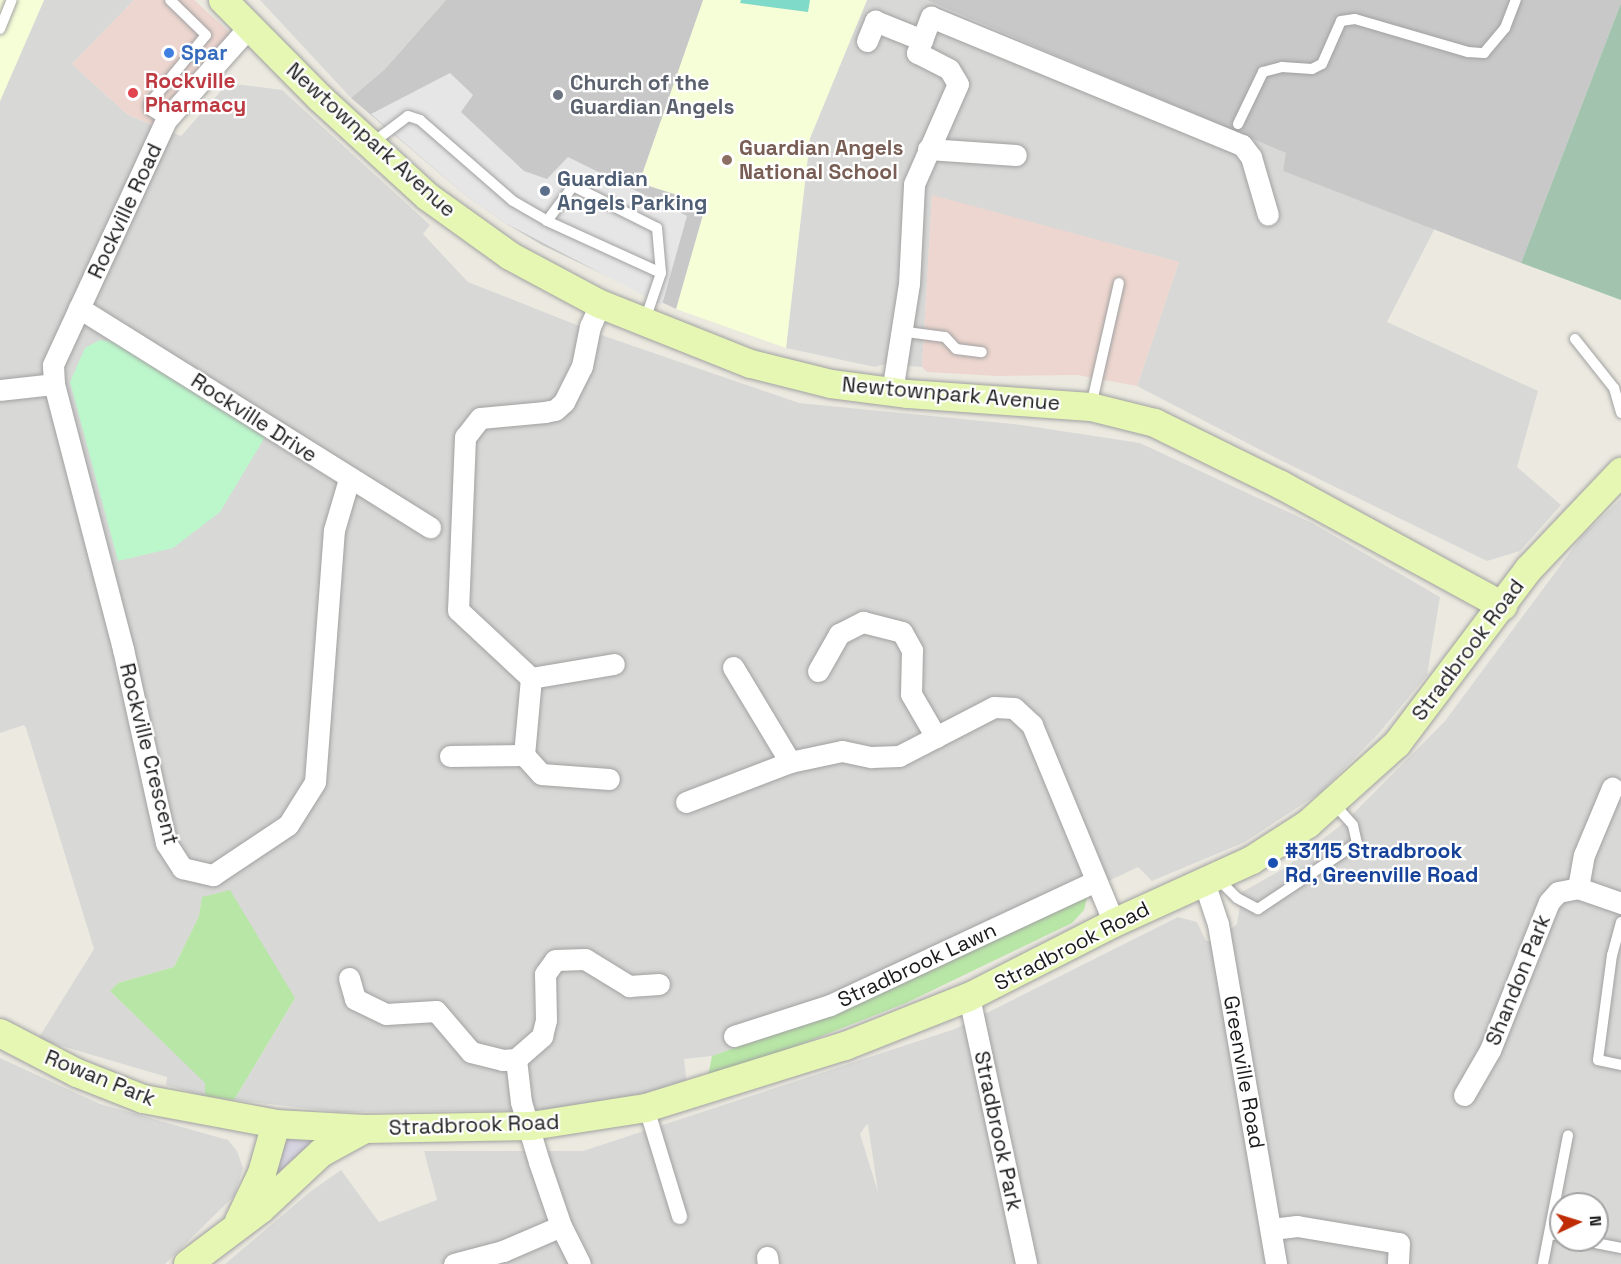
<!DOCTYPE html>
<html>
<head>
<meta charset="utf-8">
<style>
  body { margin:0 }
  #map { position:relative; width:1621px; height:1264px; overflow:hidden; background:#eceae0; font-family:"Space Grotesk",sans-serif }
  div>[style] { position:absolute }
  .residential>* { inset:0; background:#d8d8d7 }
  .commercial>* { inset:0; background:#edd6cf }
  .education>* { inset:0; background:#f6fed7 }
  .religious>* { inset:0; background:#c8c8c8 }
  .grass>* { inset:0; background:#b8e6a6 }
  .cemetery>* { inset:0; background:#a2c4ae }
  .park>* { inset:0; background:#bcf7cc }
  .pitch>* { inset:0; background:#7fdac9 }
  .parking>* { inset:0; background:#e6e6e6 }
  .plaza>* { inset:0; background:#d7d4e1 }
  .roads { filter:drop-shadow(0 0 2px #a1a1a1) drop-shadow(0 0 2px #a1a1a1) }
  .service>* { height:10px; margin:-5px; padding:0 5px; transform-origin:5px; border-radius:5px; background:#fff }
  .pedestrian>* { height:15px; margin:-7.5px; padding:0 7.5px; transform-origin:7.5px; border-radius:7.5px; background:#fff }
  .minor>* { height:21px; margin:-10.5px; padding:0 10.5px; transform-origin:10.5px; border-radius:10.5px; background:#fff }
  .secondary>* { height:28px; margin:-14px; padding:0 14px; transform-origin:14px; border-radius:14px; background:#e6f7b3 }
  .dots>* { width:16px; height:16px; translate:-50% -50%; box-sizing:border-box; border:3px solid #fff; border-radius:50% }
  span { translate:-50% -50%; white-space:nowrap; text-align:center; line-height:1.15; -webkit-text-stroke:4.5px #fff; paint-order:stroke }
  .shop-label { font-size:21px; color:#366cbe; font-weight:700 }
  .left { translate:0 -50%; text-align:left }
  .health-label { font-size:21px; color:#be3a42; font-weight:700 }
  .worship-label { font-size:21px; color:#5b616d; font-weight:700 }
  .street-label { font-size:21px; color:#1a1a1a }
  .education-label { font-size:21px; color:#785e54; font-weight:700 }
  .service-label { font-size:21px; color:#4e5e75; font-weight:700 }
  .transit-label { font-size:21px; color:#164399; font-weight:700 }
  .north { position:absolute; left:1549px; top:1192px; width:60px; height:60px; box-sizing:border-box; background:#fff; border:2px solid #a3a3a3; border-radius:50%; rotate:86deg; font-size:16px; font-weight:700; line-height:24px; text-align:center; color:#1a1a1a }
  .north::after { content:''; display:block; margin:auto; width:21px; height:27px; background:#bf2b05; clip-path:polygon(50% 0,100% 100%,50% 72%,0 100%) }
</style>
</head>
<body>
<div id="map">
  <div class="residential">
    <i style="clip-path:polygon(44px 0,134px 0,72px 64px,128px 115px,181px 136px,228px 83px,282px 90px,430px 225px,423px 234px,468px 282px,607px 337px,799px 403px,1022px 425px,1140px 443px,1312px 523px,1440px 597px,1427px 675px,1379px 733px,1321px 792px,1245px 842px,1152px 881px,1138px 867px,838px 1010px,712px 1056px,684px 1059px,687px 1085px,562px 1110px,339px 1112px,234px 1100px,295px 998px,202px 897px,199px 916px,174px 967px,118px 983px,110px 991px,206px 1083px,205px 1096px,166px 1085px,167px 1077px,38px 1039px,94px 949px,26px 728px,24px 725px,0 733px,0 101px)"></i>
    <i style="clip-path:polygon(260px 0,446px 0,385px 69px,351px 98px)"></i>
    <i style="clip-path:polygon(867px 0,927px 0,1287px 153px,1283px 171px,1435px 228px,1387px 322px,1538px 391px,1517px 467px,1561px 505px,1520px 551px,1487px 561px,1278px 459px,1137px 386px,1179px 262px,932px 196px,922px 367px,885px 364px,875px 367px,786px 348px,810px 138px)"></i>
    <i style="clip-path:polygon(evenodd,1621px 499px,1621px 1264px,225px 1264px,311px 1191px,341px 1170px,379px 1222px,437px 1200px,424px 1151px,583px 1151px,955px 1029px,1178px 917px,1197px 922px,1206px 941px,1215px 941px,1237px 924px,1242px 892px,1283px 869px,1344px 823px,1445px 721px,1583px 535px,1621px 499px,867px 1124px,868px 1125px,878px 1192px,860px 1134px,867px 1124px,1621px 499px,1561px 1204px,1597px 1204px,1597px 1240px,1561px 1240px,1561px 1204px)"></i>
    <i style="clip-path:polygon(0 1058px,100px 1104px,228px 1140px,237px 1151px,243px 1168px,234px 1196px,165px 1264px,0 1264px)"></i>
  </div>
  <div class="commercial">
    <i style="clip-path:polygon(134px 0,194px 0,228px 31px,230px 38px,154px 125px,128px 115px,72px 64px)"></i>
    <i style="clip-path:polygon(932px 195px,1179px 262px,1137px 386px,1077px 375px,996px 376px,927px 372px,922px 367px)"></i>
  </div>
  <div class="education">
    <i style="clip-path:polygon(0 0,44px 0,0 101px)"></i>
    <i style="clip-path:polygon(703px 0,867px 0,810px 138px,786px 348px,676px 309px,706px 204px,639px 183px)"></i>
  </div>
  <div class="religious">
    <i style="clip-path:polygon(446px 0,703px 0,639px 183px,706px 204px,676px 309px,542px 245px,505px 223px,464px 194px,351px 98px,385px 69px)"></i>
    <i style="clip-path:polygon(927px 0,1621px 0,1621px 3px,1521px 263px,1283px 171px,1286px 153px)"></i>
  </div>
  <div class="grass">
    <i style="clip-path:polygon(230px 890px,295px 998px,234px 1100px,205px 1096px,205px 1083px,110px 991px,118px 983px,174px 967px,199px 916px,202px 897px)"></i>
    <i style="clip-path:polygon(1088px 894px,1084px 910px,1072px 923px,906px 1003px,707px 1081px,712px 1056px,838px 1010px)"></i>
  </div>
  <div class="cemetery">
    <i style="clip-path:polygon(1621px 3px,1621px 300px,1521px 263px)"></i>
  </div>
  <div class="park">
    <i style="clip-path:polygon(100px 340px,113px 342px,265px 437px,220px 512px,173px 548px,118px 561px,70px 382px,85px 348px)"></i>
  </div>
  <div class="pitch">
    <i style="clip-path:polygon(741px 0,810px 0,808px 12px,740px 3px)"></i>
  </div>
  <div class="parking">
    <i style="clip-path:polygon(450px 73px,473px 95px,461px 112px,524px 171px,547px 179px,568px 157px,687px 216px,662px 305px,505px 223px,464px 194px,371px 114px)"></i>
  </div>
  <div class="plaza">
    <i style="clip-path:polygon(284px 1134px,329px 1136px,270px 1185px)"></i>
  </div>
  <div class="roads">
    <div class="service">
      <i style="left:0;top:29px;width:31px;rotate:-68deg"></i>
      <i style="left:166px;top:120px;width:19px;rotate:-148deg"></i>
      <i style="left:150px;top:110px;width:6px;rotate:-99deg"></i>
      <i style="left:149px;top:104px;width:89px;rotate:-50.4deg"></i>
      <i style="left:206px;top:35px;width:50px;rotate:-135.8deg"></i>
      <i style="left:1238px;top:124px;width:58px;rotate:-64.3deg"></i>
      <i style="left:1263px;top:72px;width:20px;rotate:-15deg"></i>
      <i style="left:1282px;top:67px;width:30px;rotate:4deg"></i>
      <i style="left:1312px;top:69px;width:11px;rotate:-27deg"></i>
      <i style="left:1322px;top:64px;width:47px;rotate:-66.2deg"></i>
      <i style="left:1341px;top:21px;width:14px;rotate:-8deg"></i>
      <i style="left:1355px;top:19px;width:118px;rotate:16.3deg"></i>
      <i style="left:1468px;top:52px;width:16px;rotate:4deg"></i>
      <i style="left:1484px;top:53px;width:33px;rotate:-50deg"></i>
      <i style="left:1505px;top:28px;width:30px;rotate:-69deg"></i>
      <i style="left:371px;top:144px;width:46px;rotate:-37.1deg"></i>
      <i style="left:408px;top:116px;width:13px;rotate:18deg"></i>
      <i style="left:420px;top:120px;width:123px;rotate:41.1deg"></i>
      <i style="left:513px;top:201px;width:39px;rotate:30deg"></i>
      <i style="left:547px;top:221px;width:44px;rotate:-53.4deg"></i>
      <i style="left:573px;top:186px;width:94px;rotate:26.6deg"></i>
      <i style="left:657px;top:228px;width:45px;rotate:84.9deg"></i>
      <i style="left:661px;top:273px;width:50px;rotate:108.8deg"></i>
      <i style="left:547px;top:221px;width:125px;rotate:24.5deg"></i>
      <i style="left:899px;top:331px;width:46px;rotate:7.4deg"></i>
      <i style="left:945px;top:337px;width:16px;rotate:47deg"></i>
      <i style="left:956px;top:349px;width:26px;rotate:7deg"></i>
      <i style="left:1575px;top:339px;width:63px;rotate:51.5deg"></i>
      <i style="left:1614px;top:388px;width:26px;rotate:74deg"></i>
      <i style="left:1091px;top:406px;width:126px;rotate:-77.2deg"></i>
      <i style="left:1217px;top:878px;width:28px;rotate:45deg"></i>
      <i style="left:1237px;top:898px;width:24px;rotate:28deg"></i>
      <i style="left:1258px;top:909px;width:119px;rotate:-33.7deg"></i>
      <i style="left:1357px;top:843px;width:18px;rotate:-103deg"></i>
      <i style="left:1353px;top:825px;width:28px;rotate:-132deg"></i>
      <i style="left:1621px;top:922px;width:34px;rotate:105deg"></i>
      <i style="left:1612px;top:955px;width:106px;rotate:97.6deg"></i>
      <i style="left:1598px;top:1060px;width:24px;rotate:12deg"></i>
      <i style="left:1549px;top:1234px;width:12px;rotate:9deg"></i>
      <i style="left:1580px;top:1240px;width:42px;rotate:11deg"></i>
      <i style="left:1543px;top:1264px;width:131px;rotate:-79deg"></i>
    </div>
    <div class="pedestrian">
      <i style="left:646px;top:1108px;width:113px;rotate:73deg"></i>
    </div>
    <div class="minor">
      <i style="left:249px;top:27px;width:125px;rotate:131.7deg"></i>
      <i style="left:166px;top:120px;width:270px;rotate:114.8deg"></i>
      <i style="left:53px;top:365px;width:19px;rotate:87deg"></i>
      <i style="left:54px;top:384px;width:274px;rotate:75.4deg"></i>
      <i style="left:123px;top:649px;width:199px;rotate:77.5deg"></i>
      <i style="left:166px;top:843px;width:30px;rotate:57deg"></i>
      <i style="left:182px;top:868px;width:32px;rotate:13deg"></i>
      <i style="left:213px;top:875px;width:90px;rotate:-33.7deg"></i>
      <i style="left:288px;top:825px;width:51px;rotate:-57.9deg"></i>
      <i style="left:315px;top:782px;width:253px;rotate:-85.7deg"></i>
      <i style="left:334px;top:530px;width:53px;rotate:-73.6deg"></i>
      <i style="left:867px;top:41px;width:22px;rotate:-68deg"></i>
      <i style="left:875px;top:21px;width:51px;rotate:22deg"></i>
      <i style="left:928px;top:149px;width:88px;rotate:3.9deg"></i>
      <i style="left:600px;top:304px;width:24px;rotate:114deg"></i>
      <i style="left:590px;top:326px;width:41px;rotate:101.3deg"></i>
      <i style="left:582px;top:366px;width:40px;rotate:116.6deg"></i>
      <i style="left:564px;top:402px;width:12px;rotate:138deg"></i>
      <i style="left:555px;top:410px;width:10px;rotate:169deg"></i>
      <i style="left:545px;top:412px;width:65px;rotate:174.7deg"></i>
      <i style="left:480px;top:418px;width:24px;rotate:128deg"></i>
      <i style="left:465px;top:437px;width:173px;rotate:92.3deg"></i>
      <i style="left:458px;top:610px;width:100px;rotate:43deg"></i>
      <i style="left:531px;top:678px;width:84px;rotate:-9.6deg"></i>
      <i style="left:79px;top:308px;width:414px;rotate:32deg"></i>
      <i style="left:0;top:390px;width:54px;rotate:-6.3deg"></i>
      <i style="left:892px;top:392px;width:109px;rotate:-81.1deg"></i>
      <i style="left:909px;top:284px;width:100px;rotate:-87.1deg"></i>
      <i style="left:914px;top:184px;width:109px;rotate:-66.3deg"></i>
      <i style="left:958px;top:84px;width:17px;rotate:-121deg"></i>
      <i style="left:949px;top:69px;width:36px;rotate:-153deg"></i>
      <i style="left:917px;top:53px;width:39px;rotate:-69deg"></i>
      <i style="left:931px;top:17px;width:336px;rotate:22.4deg"></i>
      <i style="left:1242px;top:145px;width:15px;rotate:53deg"></i>
      <i style="left:1251px;top:157px;width:60px;rotate:73.7deg"></i>
      <i style="left:733px;top:667px;width:111px;rotate:59deg"></i>
      <i style="left:818px;top:671px;width:43px;rotate:-60.4deg"></i>
      <i style="left:839px;top:634px;width:27px;rotate:-27deg"></i>
      <i style="left:863px;top:622px;width:40px;rotate:14.4deg"></i>
      <i style="left:902px;top:632px;width:21px;rotate:61deg"></i>
      <i style="left:912px;top:650px;width:44px;rotate:91.3deg"></i>
      <i style="left:911px;top:694px;width:50px;rotate:59.8deg"></i>
      <i style="left:531px;top:678px;width:77px;rotate:95.2deg"></i>
      <i style="left:524px;top:755px;width:25px;rotate:48deg"></i>
      <i style="left:541px;top:774px;width:68px;rotate:4.2deg"></i>
      <i style="left:450px;top:756px;width:74px;rotate:-0.8deg"></i>
      <i style="left:686px;top:802px;width:111px;rotate:-21deg"></i>
      <i style="left:790px;top:762px;width:53px;rotate:-11.9deg"></i>
      <i style="left:842px;top:751px;width:30px;rotate:12deg"></i>
      <i style="left:871px;top:757px;width:28px;rotate:-2deg"></i>
      <i style="left:899px;top:756px;width:107px;rotate:-27.3deg"></i>
      <i style="left:994px;top:707px;width:20px;rotate:3deg"></i>
      <i style="left:1014px;top:708px;width:25px;rotate:43deg"></i>
      <i style="left:1032px;top:725px;width:214px;rotate:67.5deg"></i>
      <i style="left:1204px;top:882px;width:44px;rotate:71.6deg"></i>
      <i style="left:1218px;top:924px;width:345px;rotate:80.3deg"></i>
      <i style="left:1578px;top:888px;width:34px;rotate:-80deg"></i>
      <i style="left:1584px;top:855px;width:73px;rotate:-67.3deg"></i>
      <i style="left:349px;top:978px;width:22px;rotate:74deg"></i>
      <i style="left:355px;top:999px;width:34px;rotate:26deg"></i>
      <i style="left:386px;top:1014px;width:50px;rotate:-3.4deg"></i>
      <i style="left:436px;top:1011px;width:54px;rotate:49.5deg"></i>
      <i style="left:471px;top:1052px;width:33px;rotate:14deg"></i>
      <i style="left:503px;top:1060px;width:13px;rotate:-4deg"></i>
      <i style="left:516px;top:1059px;width:43px;rotate:83.4deg"></i>
      <i style="left:521px;top:1102px;width:63px;rotate:73.3deg"></i>
      <i style="left:539px;top:1162px;width:68px;rotate:71deg"></i>
      <i style="left:561px;top:1226px;width:42px;rotate:63.4deg"></i>
      <i style="left:969px;top:997px;width:273px;rotate:77.9deg"></i>
      <i style="left:734px;top:1036px;width:101px;rotate:-17.9deg"></i>
      <i style="left:830px;top:1005px;width:291px;rotate:-25deg"></i>
      <i style="left:516px;top:1059px;width:35px;rotate:-41deg"></i>
      <i style="left:542px;top:1036px;width:16px;rotate:-76deg"></i>
      <i style="left:546px;top:1020px;width:46px;rotate:-91.2deg"></i>
      <i style="left:545px;top:974px;width:17px;rotate:-54deg"></i>
      <i style="left:555px;top:960px;width:30px;rotate:-2deg"></i>
      <i style="left:585px;top:959px;width:52px;rotate:31.5deg"></i>
      <i style="left:629px;top:986px;width:30px;rotate:-4deg"></i>
      <i style="left:1464px;top:1095px;width:52px;rotate:-60deg"></i>
      <i style="left:1490px;top:1050px;width:159px;rotate:-68.3deg"></i>
      <i style="left:1549px;top:902px;width:13px;rotate:-48deg"></i>
      <i style="left:1558px;top:892px;width:20px;rotate:-11deg"></i>
      <i style="left:1578px;top:888px;width:46px;rotate:19.2deg"></i>
      <i style="left:1272px;top:1229px;width:25px;rotate:-7deg"></i>
      <i style="left:1297px;top:1226px;width:103px;rotate:9.5deg"></i>
      <i style="left:1399px;top:1243px;width:21px;rotate:93deg"></i>
      <i style="left:767px;top:1257px;width:7px;rotate:82deg"></i>
      <i style="left:454px;top:1264px;width:51px;rotate:-14.9deg"></i>
      <i style="left:503px;top:1251px;width:63px;rotate:-23.3deg"></i>
    </div>
    <div class="secondary">
      <i style="left:223px;top:0;width:139px;rotate:45.3deg"></i>
      <i style="left:321px;top:99px;width:145px;rotate:42.5deg"></i>
      <i style="left:428px;top:197px;width:101px;rotate:35.7deg"></i>
      <i style="left:510px;top:256px;width:102px;rotate:28.1deg"></i>
      <i style="left:600px;top:304px;width:162px;rotate:21.7deg"></i>
      <i style="left:751px;top:364px;width:82px;rotate:14deg"></i>
      <i style="left:831px;top:384px;width:78px;rotate:7.4deg"></i>
      <i style="left:908px;top:394px;width:183px;rotate:4.1deg"></i>
      <i style="left:1091px;top:407px;width:66px;rotate:14deg"></i>
      <i style="left:1155px;top:423px;width:140px;rotate:26.2deg"></i>
      <i style="left:1281px;top:485px;width:253px;rotate:28.6deg"></i>
      <i style="left:0;top:1033px;width:87px;rotate:27.5deg"></i>
      <i style="left:77px;top:1073px;width:71px;rotate:21.5deg"></i>
      <i style="left:143px;top:1099px;width:135px;rotate:10.6deg"></i>
      <i style="left:276px;top:1124px;width:89px;rotate:3.2deg"></i>
      <i style="left:365px;top:1129px;width:166px;rotate:-1deg"></i>
      <i style="left:531px;top:1126px;width:116px;rotate:-8.9deg"></i>
      <i style="left:646px;top:1108px;width:208px;rotate:-17.3deg"></i>
      <i style="left:845px;top:1046px;width:133px;rotate:-21.6deg"></i>
      <i style="left:969px;top:997px;width:163px;rotate:-27deg"></i>
      <i style="left:1114px;top:923px;width:152px;rotate:-24.5deg"></i>
      <i style="left:1252px;top:860px;width:67px;rotate:-32.7deg"></i>
      <i style="left:1308px;top:824px;width:120px;rotate:-42deg"></i>
      <i style="left:1397px;top:744px;width:219px;rotate:-53deg"></i>
      <i style="left:1529px;top:569px;width:134px;rotate:-46.5deg"></i>
      <i style="left:239px;top:1221px;width:53px;rotate:-64.4deg"></i>
      <i style="left:262px;top:1173px;width:51px;rotate:-74.1deg"></i>
      <i style="left:188px;top:1264px;width:91px;rotate:-37deg"></i>
      <i style="left:261px;top:1209px;width:82px;rotate:-43deg"></i>
      <i style="left:321px;top:1153px;width:48px;rotate:-28.7deg"></i>
    </div>
  </div>
  <div class="dots">
    <i style="left:169px;top:53px;background:#3f7fe0"></i>
    <i style="left:133px;top:93px;background:#e0444e"></i>
    <i style="left:558px;top:95px;background:#6b7280"></i>
    <i style="left:727px;top:160px;background:#8d6e63"></i>
    <i style="left:545px;top:191px;background:#5c6f8a"></i>
    <i style="left:1273px;top:863px;background:#1a4fb4"></i>
  </div>
  <div class="shop-label">
    <span class="left" style="left:181px;top:53px">Spar</span>
  </div>
  <div class="health-label">
    <span class="left" style="left:145px;top:93px">Rockville<br>Pharmacy</span>
  </div>
  <div class="worship-label">
    <span class="left" style="left:570px;top:95px">Church of the<br>Guardian Angels</span>
  </div>
  <div class="street-label">
    <span style="left:371px;top:140px;rotate:42deg">Newtownpark Avenue</span>
    <span style="left:125px;top:211px;rotate:-65deg">Rockville Road</span>
    <span style="left:951px;top:394px;rotate:5deg">Newtownpark Avenue</span>
    <span style="left:254px;top:418px;rotate:33deg">Rockville Drive</span>
    <span style="left:1468px;top:650px;rotate:-53deg">Stradbrook Road</span>
    <span style="left:149px;top:754px;rotate:76deg">Rockville Crescent</span>
    <span style="left:1072px;top:946px;rotate:-27deg">Stradbrook Road</span>
    <span style="left:917px;top:965px;rotate:-25deg">Stradbrook Lawn</span>
    <span style="left:1518px;top:980px;rotate:-68deg">Shandon Park</span>
    <span style="left:1244px;top:1072px;rotate:80deg">Greenville Road</span>
    <span style="left:100px;top:1078px;rotate:22deg">Rowan Park</span>
    <span style="left:474px;top:1125px;rotate:-2deg">Stradbrook Road</span>
    <span style="left:998px;top:1131px;rotate:78deg">Stradbrook Park</span>
  </div>
  <div class="education-label">
    <span class="left" style="left:739px;top:160px">Guardian Angels<br>National School</span>
  </div>
  <div class="service-label">
    <span class="left" style="left:557px;top:191px">Guardian<br>Angels Parking</span>
  </div>
  <div class="transit-label">
    <span class="left" style="left:1285px;top:863px">#3115 Stradbrook<br>Rd, Greenville Road</span>
  </div>
  <div class="north">N</div>
</div>
</body>
</html>
